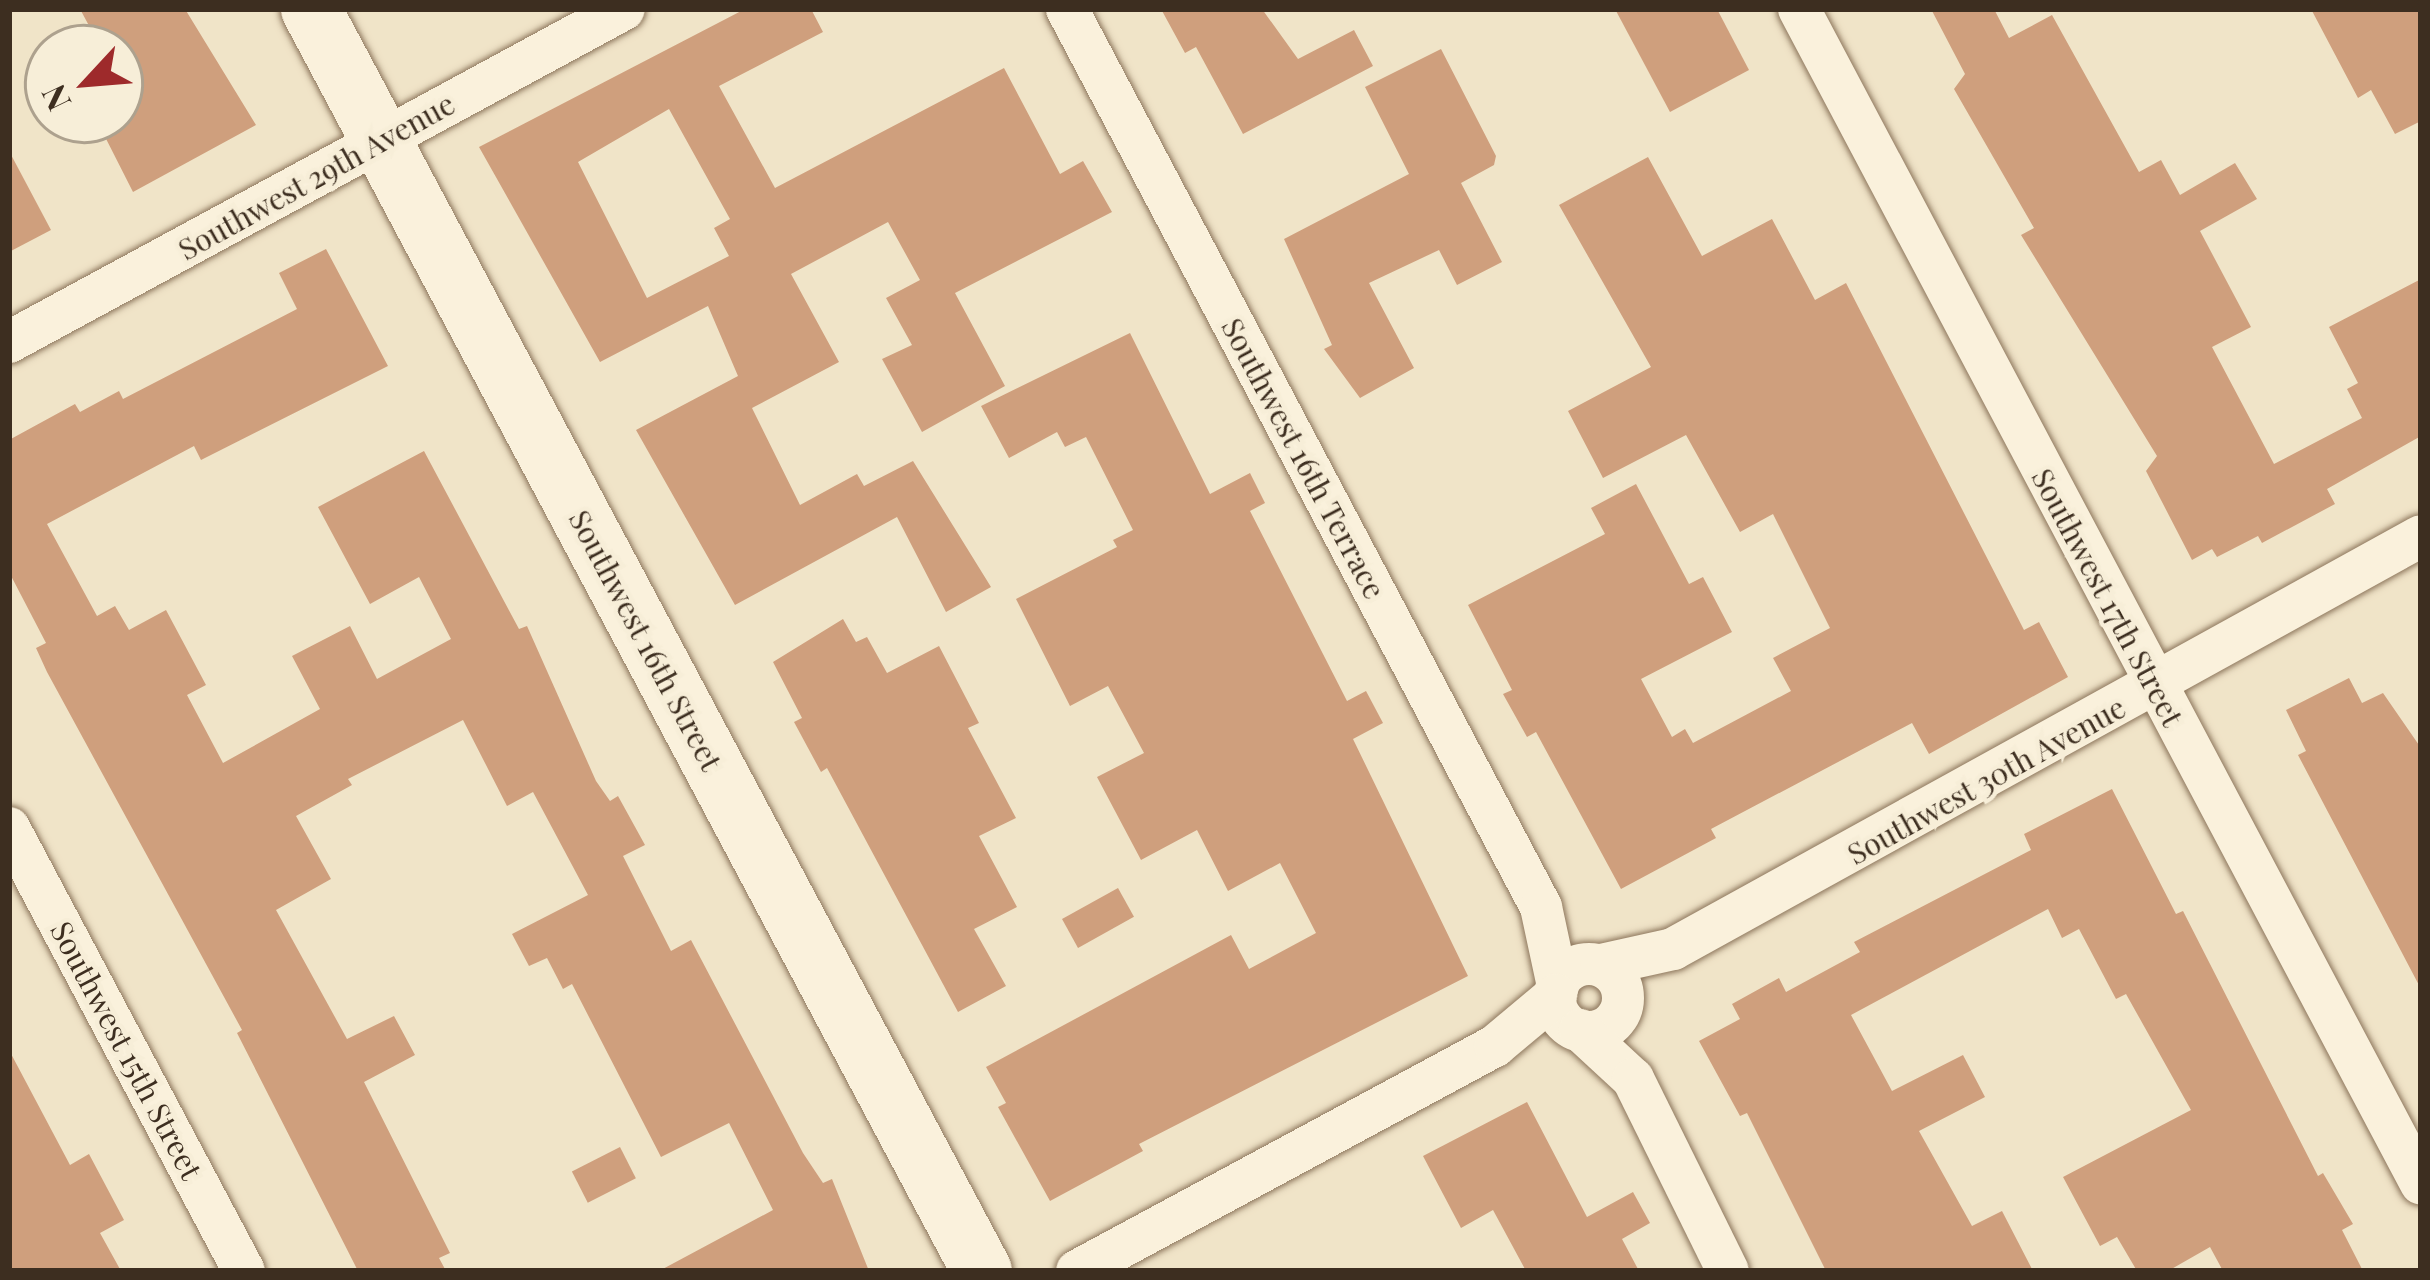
<!DOCTYPE html>
<html>
<head>
<meta charset="utf-8">
<style>
  body { margin:0 }
  #map { position:relative; width:2430px; height:1280px; overflow:hidden; background:#f0e4c8; font-family:"Playfair Display",serif }
  div>[style] { position:absolute }
  .building>* { inset:0; background:#cf9f7d; transform-origin:0 0 }
  .roads { filter:drop-shadow(0 0 3px #8d765c) drop-shadow(0 0 3px #8d765c) }
  .street>* { height:42px; margin:-21px; padding:0 21px; transform-origin:21px; border-radius:21px; background:#faf1dc }
  .street>.ring { margin:-21px; padding:0; box-sizing:content-box; background:none; border:42px solid #faf1dc; border-radius:50% }
  .secondary>* { height:60px; margin:-30px; padding:0 30px; transform-origin:30px; border-radius:30px; background:#faf1dc }
  span { translate:-50% -50%; white-space:nowrap; text-align:center; line-height:1.15; -webkit-text-stroke:9px #f7eed8; paint-order:stroke }
  .street-label { font-size:30px; color:#3d2e20 }
  .frame { position:absolute; inset:0; border:12px solid #3d2e20; pointer-events:none }
  .north { position:absolute; left:24px; top:24px; width:120px; height:120px; box-sizing:border-box; background:#f7eed8; border:3px solid #ada18e; border-radius:50%; rotate:244deg; font-size:33px; font-weight:700; line-height:48px; text-align:center; color:#3d2e20 }
  .north::after { content:''; display:block; margin:auto; width:42px; height:54px; background:#9e2a2b; clip-path:polygon(50% 0,100% 100%,50% 72%,0 100%) }
</style>
</head>
<body>
<div id="map">
  <div class="building">
    <i style="clip-path:polygon(80px 9px,185px 9px,256px 125px,133px 192px,97px 121px,120px 120px,120px 48px,101px 48px)"></i>
    <i style="clip-path:polygon(evenodd,745px 9px,811px 9px,823px 32px,719px 86px,775px 188px,1004px 68px,1060px 174px,1083px 161px,1112px 212px,955px 293px,1005px 386px,922px 432px,882px 359px,912px 345px,886px 298px,920px 280px,888px 222px,791px 274px,839px 362px,752px 408px,800px 505px,857px 474px,864px 486px,913px 461px,991px 587px,946px 612px,897px 517px,735px 605px,636px 430px,738px 376px,708px 306px,600px 362px,479px 147px,745px 9px,669px 109px,730px 219px,714px 228px,729px 256px,647px 298px,578px 162px,669px 109px)"></i>
    <i style="clip-path:polygon(1161px 9px,1262px 9px,1298px 59px,1354px 30px,1373px 66px,1243px 134px,1196px 47px,1185px 53px)"></i>
    <i style="clip-path:polygon(1615px 9px,1717px 9px,1749px 70px,1670px 112px)"></i>
    <i style="clip-path:polygon(1931px 9px,1994px 9px,2009px 38px,2052px 15px,2139px 172px,2161px 160px,2180px 195px,2235px 163px,2257px 199px,2200px 231px,2251px 327px,2212px 347px,2274px 464px,2362px 418px,2347px 389px,2358px 383px,2329px 327px,2421px 279px,2421px 436px,2327px 489px,2335px 504px,2262px 543px,2258px 536px,2217px 557px,2212px 549px,2192px 560px,2146px 471px,2157px 456px,2021px 235px,2034px 228px,1954px 89px,1965px 74px)"></i>
    <i style="clip-path:polygon(2311px 9px,2421px 9px,2421px 121px,2395px 134px,2371px 90px,2358px 98px)"></i>
    <i style="clip-path:polygon(1441px 49px,1496px 156px,1494px 165px,1461px 183px,1502px 262px,1457px 285px,1439px 250px,1369px 283px,1414px 368px,1360px 398px,1324px 349px,1332px 345px,1284px 239px,1409px 174px,1365px 87px)"></i>
    <i style="clip-path:polygon(9px 151px,51px 230px,9px 252px)"></i>
    <i style="clip-path:polygon(1648px 157px,1702px 256px,1772px 219px,1815px 300px,1846px 283px,2024px 630px,2039px 622px,2068px 677px,1929px 754px,1912px 723px,1711px 829px,1716px 838px,1621px 889px,1536px 732px,1527px 737px,1503px 694px,1512px 690px,1468px 605px,1605px 534px,1591px 508px,1636px 484px,1689px 584px,1703px 577px,1732px 632px,1641px 679px,1672px 737px,1685px 729px,1693px 743px,1791px 691px,1773px 658px,1830px 628px,1773px 514px,1740px 532px,1686px 435px,1603px 478px,1568px 411px,1651px 367px,1559px 205px)"></i>
    <i style="clip-path:polygon(326px 249px,388px 366px,201px 460px,194px 446px,47px 524px,97px 616px,115px 606px,129px 630px,166px 610px,206px 685px,187px 695px,223px 763px,320px 709px,292px 656px,350px 626px,377px 679px,451px 639px,419px 577px,370px 604px,318px 507px,424px 451px,519px 629px,527px 626px,596px 781px,610px 801px,618px 796px,645px 845px,623px 856px,671px 951px,691px 940px,803px 1153px,823px 1183px,832px 1179px,869px 1271px,659px 1271px,773px 1210px,729px 1123px,661px 1157px,572px 984px,563px 989px,547px 958px,529px 966px,512px 934px,588px 895px,533px 792px,507px 806px,463px 720px,348px 779px,352px 785px,296px 816px,331px 879px,276px 910px,347px 1039px,394px 1016px,415px 1055px,364px 1082px,450px 1253px,439px 1258px,446px 1271px,358px 1271px,237px 1033px,242px 1030px,47px 672px,36px 648px,46px 643px,9px 572px,9px 440px,75px 404px,80px 412px,119px 391px,123px 399px,297px 309px,279px 273px)"></i>
    <i style="clip-path:polygon(1130px 333px,1210px 494px,1250px 473px,1265px 503px,1250px 511px,1347px 701px,1366px 691px,1383px 723px,1353px 739px,1468px 976px,1139px 1144px,1143px 1151px,1050px 1201px,998px 1107px,1006px 1103px,986px 1067px,1231px 935px,1249px 969px,1316px 933px,1280px 863px,1228px 891px,1197px 830px,1141px 860px,1097px 777px,1144px 753px,1108px 686px,1070px 706px,1016px 599px,1117px 547px,1113px 540px,1133px 530px,1086px 437px,1065px 447px,1057px 432px,1009px 458px,981px 406px)"></i>
    <i style="clip-path:polygon(843px 619px,856px 642px,867px 637px,887px 673px,939px 646px,979px 723px,968px 728px,1016px 818px,979px 836px,1017px 907px,974px 929px,1006px 986px,958px 1012px,827px 768px,821px 772px,794px 722px,802px 718px,773px 662px)"></i>
    <i style="clip-path:polygon(2349px 678px,2362px 703px,2383px 693px,2421px 748px,2421px 989px,2298px 755px,2306px 751px,2286px 710px)"></i>
    <i style="clip-path:polygon(2112px 789px,2176px 914px,2183px 911px,2318px 1176px,2323px 1173px,2353px 1224px,2342px 1230px,2363px 1271px,2223px 1271px,2210px 1247px,2168px 1271px,2137px 1271px,2117px 1237px,2100px 1246px,2063px 1177px,2191px 1110px,2126px 994px,2116px 999px,2079px 929px,2062px 938px,2048px 909px,1851px 1015px,1892px 1091px,1963px 1055px,1985px 1097px,1919px 1131px,1972px 1226px,2002px 1211px,2033px 1271px,1826px 1271px,1747px 1113px,1740px 1116px,1699px 1041px,1740px 1019px,1732px 1004px,1779px 978px,1786px 992px,1860px 952px,1854px 942px,2031px 850px,2024px 834px)"></i>
    <i style="left:1118px;top:888px;width:33px;height:64px;rotate:61deg"></i>
    <i style="clip-path:polygon(9px 1050px,70px 1165px,89px 1154px,124px 1220px,100px 1233px,121px 1271px,9px 1271px)"></i>
    <i style="clip-path:polygon(1527px 1102px,1587px 1217px,1633px 1192px,1650px 1223px,1622px 1239px,1639px 1271px,1526px 1271px,1493px 1210px,1461px 1228px,1423px 1156px)"></i>
    <i style="left:620px;top:1147px;width:35px;height:54px;rotate:63deg"></i>
  </div>
  <div class="roads">
    <div class="street">
      <i style="left:1067px;top:9px;width:1015px;rotate:62.17deg"></i>
      <i style="left:1541px;top:907px;width:81px;rotate:77.9deg"></i>
      <i style="left:1799px;top:9px;width:1329px;rotate:62.1deg"></i>
      <i style="left:9px;top:342px;width:699px;rotate:-28.43deg"></i>
      <i style="left:9px;top:828px;width:501px;rotate:62.06deg"></i>
      <i class="ring" style="left:1555px;top:964px;width:26px;height:26px"></i>
      <i style="left:1601px;top:965px;width:74px;rotate:-12.5deg"></i>
      <i style="left:1673px;top:949px;width:854px;rotate:-28.9deg"></i>
      <i style="left:1580px;top:1030px;width:72px;rotate:42.8deg"></i>
      <i style="left:1633px;top:1079px;width:214px;rotate:63.7deg"></i>
      <i style="left:1077px;top:1271px;width:475px;rotate:-28.3deg"></i>
      <i style="left:1495px;top:1046px;width:80px;rotate:-39.9deg"></i>
    </div>
    <div class="secondary">
      <i style="left:311px;top:9px;width:1429px;rotate:62deg"></i>
    </div>
  </div>
  <div class="street-label">
    <span style="left:316px;top:176px;rotate:-29deg">Southwest 29th Avenue</span>
    <span style="left:1304px;top:458px;rotate:62deg">Southwest 16th Terrace</span>
    <span style="left:2108px;top:597px;rotate:62deg">Southwest 17th Street</span>
    <span style="left:646px;top:640px;rotate:62deg">Southwest 16th Street</span>
    <span style="left:1986px;top:780px;rotate:-29deg">Southwest 30th Avenue</span>
    <span style="left:127px;top:1050px;rotate:62deg">Southwest 15th Street</span>
  </div>
  <div class="frame"></div>
  <div class="north">N</div>
</div>
</body>
</html>
